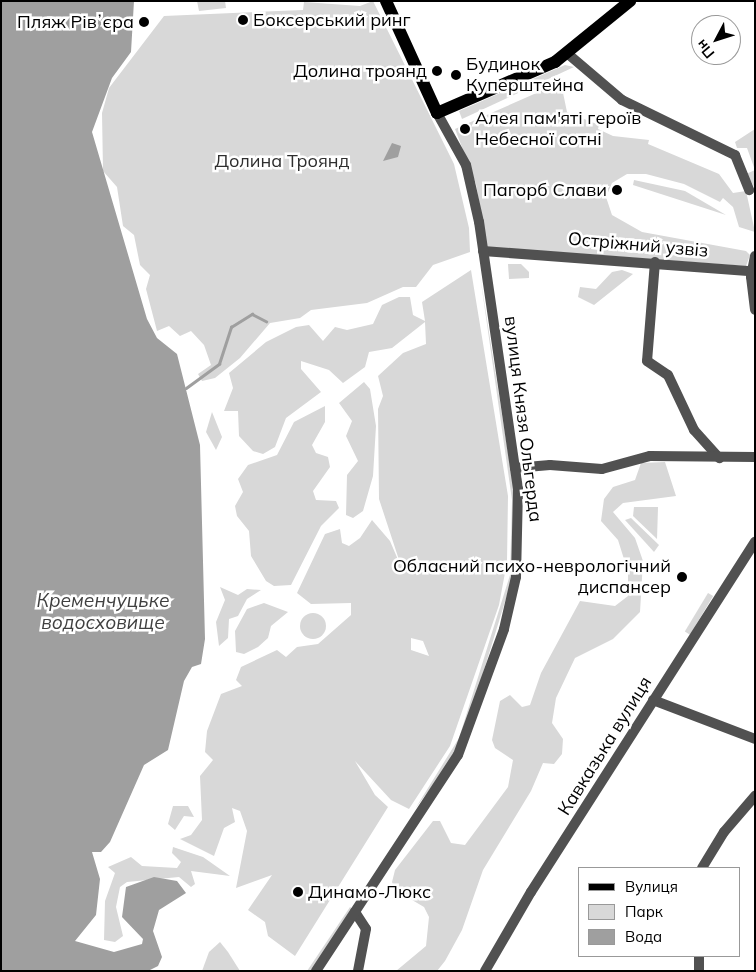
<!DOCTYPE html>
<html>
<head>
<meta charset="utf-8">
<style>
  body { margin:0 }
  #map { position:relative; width:756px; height:972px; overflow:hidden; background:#fff; font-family:Mulish,sans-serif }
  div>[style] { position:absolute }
  .green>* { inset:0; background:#d8d8d8; transform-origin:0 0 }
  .round { border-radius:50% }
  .water>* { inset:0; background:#9f9f9f }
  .stream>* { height:2.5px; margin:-1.25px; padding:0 1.25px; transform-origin:1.25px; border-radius:1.25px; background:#9f9f9f }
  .minor>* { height:10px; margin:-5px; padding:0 5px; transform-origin:5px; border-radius:5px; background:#515151 }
  .major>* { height:12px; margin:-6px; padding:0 6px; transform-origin:6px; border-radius:6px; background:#000 }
  .dots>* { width:14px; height:14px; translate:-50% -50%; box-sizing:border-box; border:2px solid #fff; border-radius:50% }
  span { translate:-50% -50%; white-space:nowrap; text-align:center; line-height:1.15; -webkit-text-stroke:5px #fff; paint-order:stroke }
  .poi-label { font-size:18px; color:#000 }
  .left { translate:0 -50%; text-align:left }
  .right { translate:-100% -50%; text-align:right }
  .park-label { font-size:18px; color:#2f2f2f }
  .street-label { font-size:18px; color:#000 }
  .water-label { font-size:19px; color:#404040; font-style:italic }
  .frame { position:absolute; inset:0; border:2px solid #000; pointer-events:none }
  .legend { position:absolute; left:578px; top:867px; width:162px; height:90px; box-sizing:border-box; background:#fff; border:1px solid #999; margin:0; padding:6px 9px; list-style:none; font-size:15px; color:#000 }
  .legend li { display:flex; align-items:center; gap:10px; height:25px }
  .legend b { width:25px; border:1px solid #999 }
  .north { position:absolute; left:691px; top:15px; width:50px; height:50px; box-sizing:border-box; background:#fff; border:1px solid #999; border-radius:50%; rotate:230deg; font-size:14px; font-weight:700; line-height:20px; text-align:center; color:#000 }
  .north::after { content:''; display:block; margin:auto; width:18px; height:22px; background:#000; clip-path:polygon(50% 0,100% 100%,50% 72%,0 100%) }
</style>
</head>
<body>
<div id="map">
  <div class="green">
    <i style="clip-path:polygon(197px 1px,225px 1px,226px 8px,199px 11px)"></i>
    <i style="clip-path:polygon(373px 1px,454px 164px,469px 228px,470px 252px,433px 265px,416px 287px,403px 287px,367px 303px,311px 310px,300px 318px,270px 323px,240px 358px,215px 378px,202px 381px,198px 374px,211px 365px,204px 345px,191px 331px,180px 336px,169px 326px,157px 331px,146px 289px,150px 275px,140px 265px,134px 235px,123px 226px,117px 187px,103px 171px,102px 113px,109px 88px,164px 16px,303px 10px,304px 2px,360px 6px)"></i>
    <i style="clip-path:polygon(565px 65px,574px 67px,462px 119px,459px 111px)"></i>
    <i style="clip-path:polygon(566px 80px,562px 88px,567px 112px,599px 125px,598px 129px,613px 136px,649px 140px,648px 144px,719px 174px,733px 193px,746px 191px,755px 232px,739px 227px,733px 207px,723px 198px,720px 202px,684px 184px,646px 174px,627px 174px,612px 183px,606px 197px,612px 215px,642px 232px,746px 251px,750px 255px,746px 266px,487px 247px,476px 184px,455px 129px)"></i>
    <i style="clip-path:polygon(755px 129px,755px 188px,746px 174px,755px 170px,747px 148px,737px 148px,735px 142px)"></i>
    <i style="clip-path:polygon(634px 180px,685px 191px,726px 215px,633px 185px)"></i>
    <i style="clip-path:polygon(508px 264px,521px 264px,529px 272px,529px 278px,509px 279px)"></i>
    <i style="clip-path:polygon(evenodd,471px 270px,508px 496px,507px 562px,499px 605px,450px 746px,409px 809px,391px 800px,355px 761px,375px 795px,388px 807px,295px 956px,268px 936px,265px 922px,248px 910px,272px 875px,236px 888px,247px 831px,240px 811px,232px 808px,235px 822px,224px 828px,214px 856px,180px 839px,191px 835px,202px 820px,200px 776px,213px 760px,205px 752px,207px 731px,221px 694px,242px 686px,236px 680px,241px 667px,277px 650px,286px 657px,297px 647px,318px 644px,351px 615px,351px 603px,311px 604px,297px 593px,325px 534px,340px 529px,342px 543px,349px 546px,360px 538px,372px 520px,390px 541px,402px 569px,379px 499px,378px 409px,383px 396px,378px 376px,403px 353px,426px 344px,425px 322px,392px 348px,369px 352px,365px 367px,343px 383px,329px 370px,301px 361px,301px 369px,321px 392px,286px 418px,275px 447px,263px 454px,253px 451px,239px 436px,238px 411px,224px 411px,233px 388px,229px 373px,266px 342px,296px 327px,309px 325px,323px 341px,335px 327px,347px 330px,373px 324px,382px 305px,399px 297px,410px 297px,413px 315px,425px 321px,422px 302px,471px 270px,411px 638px,423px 641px,429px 656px,411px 650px,411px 638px)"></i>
    <i style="clip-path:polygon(622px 270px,633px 274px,594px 305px,578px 297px,580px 287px,596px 289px,612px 272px)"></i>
    <i style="clip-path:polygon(480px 275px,515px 497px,512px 579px,467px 725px,450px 762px,415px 809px,459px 738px,510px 575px,512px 500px)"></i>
    <i style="clip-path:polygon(364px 382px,370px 389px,376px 426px,373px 476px,363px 511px,353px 518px,346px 515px,347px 475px,358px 461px,346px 436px,352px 421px,339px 403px)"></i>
    <i style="clip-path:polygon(325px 406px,325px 422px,312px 445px,316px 453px,328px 457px,330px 467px,313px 491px,316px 500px,336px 501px,339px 508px,321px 526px,291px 585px,274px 586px,266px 581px,251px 556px,249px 531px,237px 516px,235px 506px,243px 492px,238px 479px,248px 465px,277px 455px,294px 422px)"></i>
    <i style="clip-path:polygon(212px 412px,222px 437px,216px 450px,206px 432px)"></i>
    <i style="clip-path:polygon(665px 462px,676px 496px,623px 503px,613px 512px,635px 538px,643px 561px,640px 612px,613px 639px,575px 658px,556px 698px,552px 723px,563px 739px,562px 754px,554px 764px,543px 763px,531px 791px,483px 870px,462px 930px,445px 961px,437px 971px,396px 971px,426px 946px,429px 917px,424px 907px,395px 890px,392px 882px,395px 870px,433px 821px,440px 821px,451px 843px,465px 845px,508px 787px,513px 760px,495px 748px,492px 740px,500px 701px,510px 695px,522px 707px,530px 705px,541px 673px,580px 601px,615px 606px,628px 596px,628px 572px,618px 540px,601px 521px,604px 499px,613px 487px,635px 480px,641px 463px)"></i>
    <i style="clip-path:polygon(634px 507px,658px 507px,657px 539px,633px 516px)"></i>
    <i style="clip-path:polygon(631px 518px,659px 545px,654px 552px,625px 520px)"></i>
    <i style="clip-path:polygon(220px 587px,238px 595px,247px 589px,261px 590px,247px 599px,238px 616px,229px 619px,228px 638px,219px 646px,216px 622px,225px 600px)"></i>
    <i style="left:708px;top:593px;width:6px;height:45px;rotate:31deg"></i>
    <i style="clip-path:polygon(264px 603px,288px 612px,271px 626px,268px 638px,258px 647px,244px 654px,236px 652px,235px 631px,247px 609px)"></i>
    <i class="round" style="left:300px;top:613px;width:26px;height:26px"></i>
    <i style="clip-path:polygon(173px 806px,188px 806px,194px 817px,184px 816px,175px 830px,168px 824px)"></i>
    <i style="clip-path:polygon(173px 847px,203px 857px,230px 876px,191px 871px,195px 884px,191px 887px,179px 877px,127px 882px,120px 887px,116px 907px,123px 936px,115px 942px,104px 940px,105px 901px,115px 873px,108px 867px,131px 857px,142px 866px,177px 868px,181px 862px,172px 853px)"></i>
    <i style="clip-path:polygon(350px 907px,353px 909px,312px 971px,307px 971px)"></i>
    <i style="clip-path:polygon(220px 942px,228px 952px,240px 971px,202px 971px,209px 952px)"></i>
  </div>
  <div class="water">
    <i style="clip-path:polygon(1px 1px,134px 1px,131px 52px,112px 78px,92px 132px,147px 319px,157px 338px,177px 354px,200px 445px,205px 639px,201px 664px,192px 667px,184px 681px,168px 750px,144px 765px,110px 842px,101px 852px,92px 852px,100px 879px,96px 915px,75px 941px,114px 952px,142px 944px,143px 939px,122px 917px,126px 887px,154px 877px,177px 881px,186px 893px,159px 910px,153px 931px,162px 957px,158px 966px,148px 971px,1px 971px)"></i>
    <i style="clip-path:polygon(392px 143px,401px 146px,398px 157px,383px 161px)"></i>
  </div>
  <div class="stream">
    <i style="left:186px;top:388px;width:41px;rotate:-36deg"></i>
    <i style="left:219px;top:364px;width:39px;rotate:-72deg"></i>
    <i style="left:231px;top:327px;width:25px;rotate:-32deg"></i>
    <i style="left:252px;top:314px;width:16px;rotate:27deg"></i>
  </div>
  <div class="minor">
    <i style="left:568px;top:54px;width:71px;rotate:40.4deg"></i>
    <i style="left:622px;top:100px;width:126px;rotate:26deg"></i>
    <i style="left:735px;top:155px;width:38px;rotate:68deg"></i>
    <i style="left:483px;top:251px;width:269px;rotate:4.3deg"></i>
    <i style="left:755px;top:256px;width:21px;rotate:101deg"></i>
    <i style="left:751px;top:277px;width:33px;rotate:83deg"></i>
    <i style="left:655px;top:262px;width:99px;rotate:94.6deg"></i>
    <i style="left:647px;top:361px;width:25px;rotate:34deg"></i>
    <i style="left:668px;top:375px;width:61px;rotate:64.7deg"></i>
    <i style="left:694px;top:430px;width:38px;rotate:48deg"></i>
    <i style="left:515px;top:468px;width:35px;rotate:-5deg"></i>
    <i style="left:550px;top:465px;width:52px;rotate:4.4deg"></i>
    <i style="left:602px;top:469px;width:50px;rotate:-15.2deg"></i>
    <i style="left:650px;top:456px;width:105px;rotate:0.5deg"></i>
    <i style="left:653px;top:700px;width:109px;rotate:20.9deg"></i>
    <i style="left:702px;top:868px;width:42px;rotate:-58.6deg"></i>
    <i style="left:724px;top:832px;width:48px;rotate:-49.3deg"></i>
    <i style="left:355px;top:912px;width:20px;rotate:57deg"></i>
    <i style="left:366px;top:929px;width:43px;rotate:100.8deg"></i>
    <i style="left:699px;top:956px;width:15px;rotate:90deg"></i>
    <i style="left:316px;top:971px;width:258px;rotate:-56.7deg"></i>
    <i style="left:458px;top:755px;width:134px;rotate:-69.9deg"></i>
    <i style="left:504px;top:629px;width:53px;rotate:-77deg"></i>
    <i style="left:516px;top:577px;width:88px;rotate:-88.7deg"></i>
    <i style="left:518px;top:489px;width:270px;rotate:-98.3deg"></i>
    <i style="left:479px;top:222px;width:58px;rotate:-102.8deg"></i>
    <i style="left:466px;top:165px;width:60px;rotate:-119.1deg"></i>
    <i style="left:485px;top:971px;width:91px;rotate:-59.8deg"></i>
    <i style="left:531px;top:892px;width:416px;rotate:-57.4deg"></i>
  </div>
  <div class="major">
    <i style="left:386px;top:1px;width:123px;rotate:65.5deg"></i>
    <i style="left:437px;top:113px;width:129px;rotate:-23.4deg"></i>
    <i style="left:555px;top:62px;width:97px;rotate:-39.1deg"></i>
  </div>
  <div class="dots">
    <i style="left:243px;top:20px;background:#000"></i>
    <i style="left:144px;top:22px;background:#000"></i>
    <i style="left:437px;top:71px;background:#000"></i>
    <i style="left:456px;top:75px;background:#000"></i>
    <i style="left:465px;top:129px;background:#000"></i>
    <i style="left:617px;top:190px;background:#000"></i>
    <i style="left:682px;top:577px;background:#000"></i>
    <i style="left:298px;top:892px;background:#000"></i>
  </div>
  <div class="poi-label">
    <span class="left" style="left:253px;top:20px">Боксерський ринг</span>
    <span class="right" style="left:134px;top:22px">Пляж Рівʼєра</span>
    <span class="left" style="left:466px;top:75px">Будинок<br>Куперштейна</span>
    <span class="right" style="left:427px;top:71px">Долина троянд</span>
    <span class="left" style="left:475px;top:129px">Алея пам'яті героїв<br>Небесної сотні</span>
    <span class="right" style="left:607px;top:190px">Пагорб Слави</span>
    <span class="right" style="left:671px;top:577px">Обласний психо-неврологічний<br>диспансер</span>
    <span class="left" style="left:308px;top:892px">Динамо-Люкс</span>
  </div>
  <div class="park-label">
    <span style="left:282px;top:161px">Долина Троянд</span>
  </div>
  <div class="street-label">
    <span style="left:638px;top:245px;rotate:5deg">Остріжний узвіз</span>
    <span style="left:523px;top:419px;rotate:83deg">вулиця Князя Ольгерда</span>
    <span style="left:605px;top:746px;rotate:-58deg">Кавказька вулиця</span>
  </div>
  <div class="water-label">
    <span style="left:103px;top:612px">Кременчуцьке<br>водосховище</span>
  </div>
  <div class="frame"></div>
  <ul class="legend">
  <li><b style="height:6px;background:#000"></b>Вулиця</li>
  <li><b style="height:14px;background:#d8d8d8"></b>Парк</li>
  <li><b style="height:14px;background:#9f9f9f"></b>Вода</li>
  </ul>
  <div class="north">Пн</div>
</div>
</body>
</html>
